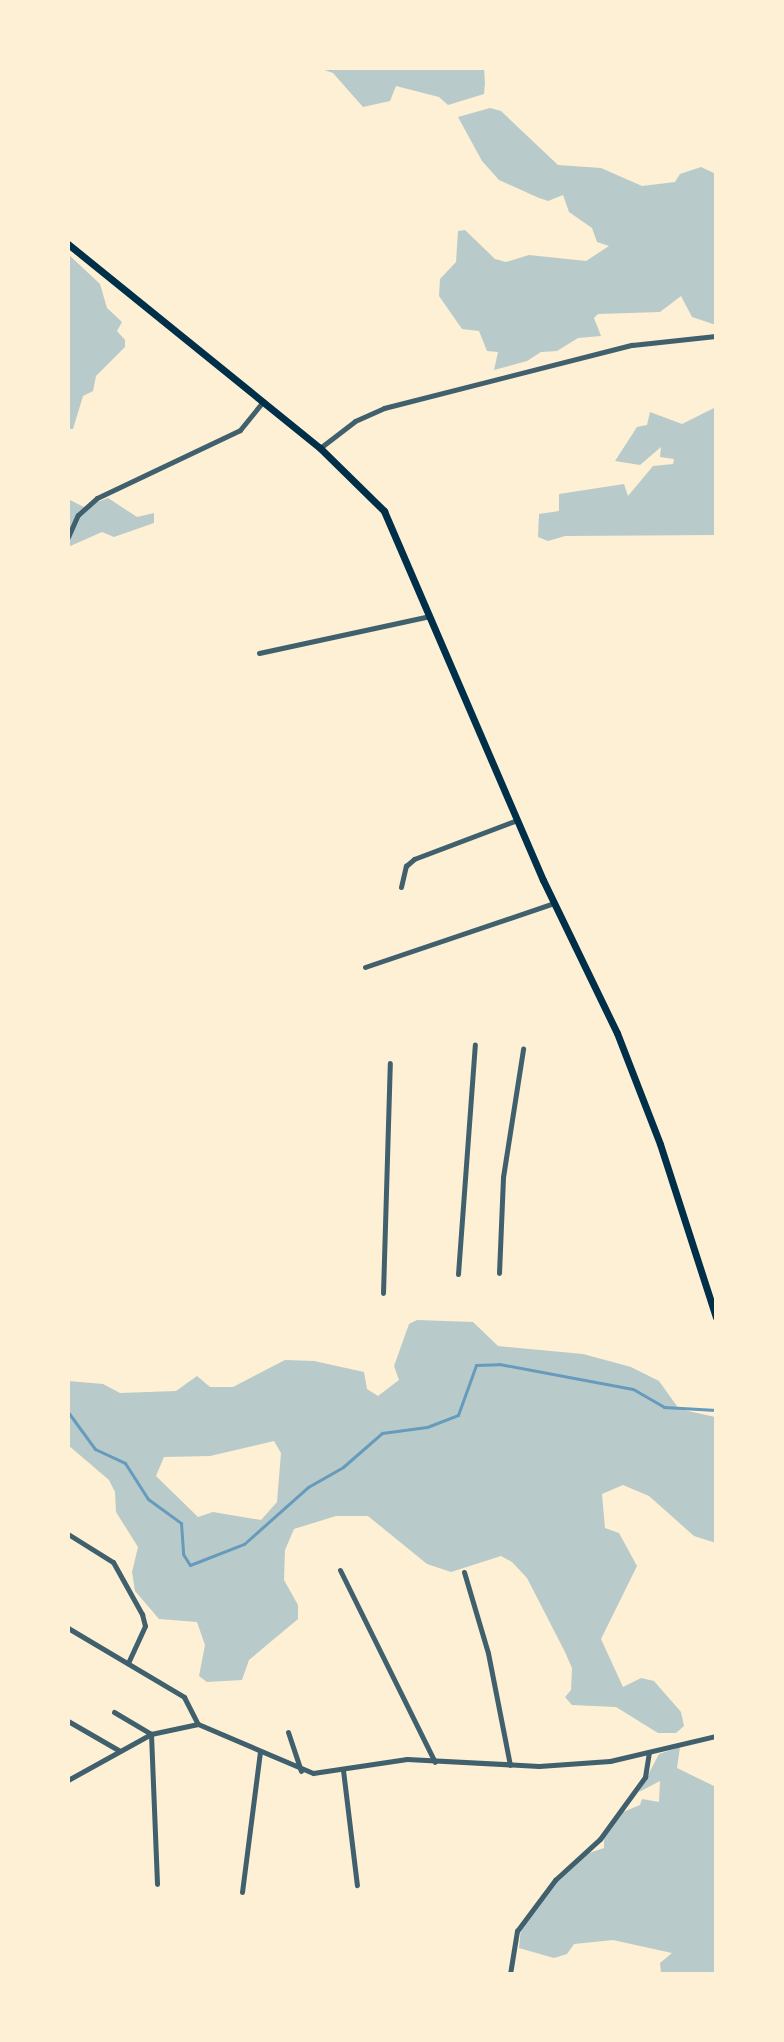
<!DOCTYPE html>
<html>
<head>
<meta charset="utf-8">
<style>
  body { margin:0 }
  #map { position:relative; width:784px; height:2042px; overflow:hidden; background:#fdf0d5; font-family:Poppins,sans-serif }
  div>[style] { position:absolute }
  .green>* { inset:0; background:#b9caca }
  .stream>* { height:3px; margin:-1.5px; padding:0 1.5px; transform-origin:1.5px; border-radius:1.5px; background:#669bbc }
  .minor>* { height:5px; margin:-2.5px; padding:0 2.5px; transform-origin:2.5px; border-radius:2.5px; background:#3f606c }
  .secondary>* { height:7px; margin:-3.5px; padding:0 3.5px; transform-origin:3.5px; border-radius:3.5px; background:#003049 }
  span { translate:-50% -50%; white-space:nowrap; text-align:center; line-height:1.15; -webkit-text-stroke:7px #fdf0d5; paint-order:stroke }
  .frame { position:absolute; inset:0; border:70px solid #fdf0d5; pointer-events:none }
</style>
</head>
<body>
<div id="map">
  <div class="green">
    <i style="clip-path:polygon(319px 68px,484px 68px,485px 83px,484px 94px,448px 105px,439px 97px,396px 86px,390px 101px,363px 107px,333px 73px)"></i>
    <i style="clip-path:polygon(490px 108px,501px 111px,558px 165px,601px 168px,642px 186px,675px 182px,680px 174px,701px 167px,716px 174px,716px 325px,692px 317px,681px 296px,660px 312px,598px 314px,594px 318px,601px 336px,578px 338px,557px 351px,541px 352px,527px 361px,494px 370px,498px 352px,487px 351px,479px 331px,462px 329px,439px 296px,440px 279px,456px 262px,458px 231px,465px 230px,495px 259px,506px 262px,529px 255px,586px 261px,609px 246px,597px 242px,592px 228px,569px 212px,563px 195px,548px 201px,539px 198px,499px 180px,482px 161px,458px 117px)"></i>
    <i style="clip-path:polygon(68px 254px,100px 284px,107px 308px,122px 322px,117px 331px,125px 340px,125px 347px,96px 376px,93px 391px,83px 396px,73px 429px,68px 429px)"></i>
    <i style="clip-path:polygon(716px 407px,716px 535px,565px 536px,548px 541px,538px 537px,539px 514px,559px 511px,559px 494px,624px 484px,628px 496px,653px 466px,673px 464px,674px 459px,660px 457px,661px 447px,640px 465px,615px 461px,637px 427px,647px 425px,650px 412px,682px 424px)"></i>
    <i style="clip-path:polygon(108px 498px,137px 517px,154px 513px,154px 523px,114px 537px,102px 532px,68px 547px,68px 499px,84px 507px)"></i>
    <i style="clip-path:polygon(evenodd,417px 1320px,473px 1322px,498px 1346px,583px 1354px,631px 1367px,659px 1381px,679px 1409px,715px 1417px,716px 1543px,694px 1536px,649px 1496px,623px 1485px,602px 1494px,605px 1528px,619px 1533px,637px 1566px,601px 1639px,623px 1687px,641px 1678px,654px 1681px,681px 1712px,684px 1726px,676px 1733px,658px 1733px,616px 1707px,572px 1705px,565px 1697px,571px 1690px,572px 1668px,565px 1652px,527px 1578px,512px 1562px,501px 1556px,451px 1572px,427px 1564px,368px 1516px,336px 1516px,294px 1529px,285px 1550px,284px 1580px,298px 1605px,298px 1619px,249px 1660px,242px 1680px,207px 1682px,199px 1676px,205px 1645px,197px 1622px,159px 1619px,135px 1591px,132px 1572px,138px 1547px,116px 1512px,115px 1492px,109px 1480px,68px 1445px,68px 1381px,103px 1384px,120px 1393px,176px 1391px,197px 1376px,210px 1387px,233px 1387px,285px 1360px,314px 1361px,364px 1372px,367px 1389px,378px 1396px,399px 1380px,394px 1366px,409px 1324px,417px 1320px,274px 1441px,281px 1453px,277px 1502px,261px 1520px,213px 1512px,198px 1517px,156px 1476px,164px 1457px,210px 1456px,274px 1441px)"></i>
    <i style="clip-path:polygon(680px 1747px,677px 1768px,716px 1787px,716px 1974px,661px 1974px,660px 1963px,672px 1953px,613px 1940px,574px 1944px,567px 1954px,554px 1958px,519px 1948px,521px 1928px,555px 1881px,589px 1853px,604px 1848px,604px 1838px,623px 1812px,640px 1805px,642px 1799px,659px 1802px,660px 1781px,639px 1792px,659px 1754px)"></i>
  </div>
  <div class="stream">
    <i style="left:68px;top:1412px;width:46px;rotate:53.9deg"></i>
    <i style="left:95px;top:1449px;width:33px;rotate:25deg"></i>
    <i style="left:125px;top:1463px;width:43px;rotate:57.4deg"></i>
    <i style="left:148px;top:1499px;width:41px;rotate:36deg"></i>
    <i style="left:181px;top:1523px;width:31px;rotate:86deg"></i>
    <i style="left:183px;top:1554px;width:13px;rotate:58deg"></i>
    <i style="left:190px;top:1565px;width:58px;rotate:-21.3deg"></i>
    <i style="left:244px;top:1544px;width:86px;rotate:-41.7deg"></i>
    <i style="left:308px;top:1487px;width:40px;rotate:-29.7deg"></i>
    <i style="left:343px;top:1467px;width:52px;rotate:-41.1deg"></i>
    <i style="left:382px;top:1433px;width:45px;rotate:-7.6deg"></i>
    <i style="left:427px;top:1427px;width:33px;rotate:-21deg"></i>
    <i style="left:458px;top:1415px;width:53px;rotate:-70.2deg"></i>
    <i style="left:476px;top:1365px;width:23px;rotate:-2deg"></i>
    <i style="left:499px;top:1364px;width:136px;rotate:10.6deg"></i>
    <i style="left:633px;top:1389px;width:36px;rotate:30deg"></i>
    <i style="left:664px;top:1407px;width:52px;rotate:3.3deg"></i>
  </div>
  <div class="minor">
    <i style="left:320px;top:448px;width:44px;rotate:-37.6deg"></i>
    <i style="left:355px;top:421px;width:32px;rotate:-24deg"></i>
    <i style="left:384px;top:408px;width:256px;rotate:-14.3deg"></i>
    <i style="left:632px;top:345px;width:84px;rotate:-6.1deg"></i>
    <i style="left:68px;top:537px;width:24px;rotate:-66deg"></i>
    <i style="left:78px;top:515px;width:25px;rotate:-42deg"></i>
    <i style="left:97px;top:498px;width:158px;rotate:-25.4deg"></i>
    <i style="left:240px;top:430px;width:36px;rotate:-51deg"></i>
    <i style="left:259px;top:653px;width:175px;rotate:-12.2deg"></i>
    <i style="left:401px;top:887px;width:22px;rotate:-77deg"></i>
    <i style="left:406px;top:866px;width:11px;rotate:-41deg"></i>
    <i style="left:414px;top:859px;width:110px;rotate:-20.7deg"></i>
    <i style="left:365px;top:967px;width:200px;rotate:-18.7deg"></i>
    <i style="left:499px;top:1273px;width:96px;rotate:-87.6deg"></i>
    <i style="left:503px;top:1177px;width:130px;rotate:-81.1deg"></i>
    <i style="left:458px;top:1274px;width:230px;rotate:-85.8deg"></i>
    <i style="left:383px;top:1293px;width:230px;rotate:-88.3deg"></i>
    <i style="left:68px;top:1534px;width:53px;rotate:31.9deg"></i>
    <i style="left:113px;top:1562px;width:60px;rotate:60.9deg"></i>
    <i style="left:142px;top:1614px;width:12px;rotate:76deg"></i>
    <i style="left:145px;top:1626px;width:41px;rotate:114.7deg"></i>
    <i style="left:340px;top:1570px;width:214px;rotate:63.7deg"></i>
    <i style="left:464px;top:1572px;width:84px;rotate:73.5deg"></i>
    <i style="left:488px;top:1653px;width:114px;rotate:78.9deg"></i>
    <i style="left:68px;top:1628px;width:135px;rotate:30.7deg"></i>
    <i style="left:184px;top:1697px;width:30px;rotate:63deg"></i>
    <i style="left:114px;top:1712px;width:43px;rotate:30.7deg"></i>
    <i style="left:151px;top:1734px;width:150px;rotate:87.7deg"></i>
    <i style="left:68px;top:1721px;width:60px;rotate:30deg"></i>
    <i style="left:288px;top:1732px;width:41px;rotate:71.6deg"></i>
    <i style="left:343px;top:1770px;width:116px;rotate:83.1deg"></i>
    <i style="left:68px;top:1780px;width:95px;rotate:-29deg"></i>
    <i style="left:151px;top:1734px;width:48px;rotate:-12deg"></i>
    <i style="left:198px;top:1724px;width:125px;rotate:23.1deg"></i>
    <i style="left:313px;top:1773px;width:95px;rotate:-8.5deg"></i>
    <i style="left:407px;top:1759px;width:132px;rotate:3deg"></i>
    <i style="left:539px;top:1766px;width:71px;rotate:-4deg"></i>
    <i style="left:610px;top:1761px;width:109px;rotate:-13.3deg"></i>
    <i style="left:242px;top:1892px;width:141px;rotate:-82.7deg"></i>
    <i style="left:510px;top:1974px;width:44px;rotate:-80.8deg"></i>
    <i style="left:517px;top:1931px;width:64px;rotate:-53.3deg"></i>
    <i style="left:555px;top:1880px;width:61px;rotate:-42.3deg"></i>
    <i style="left:600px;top:1839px;width:77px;rotate:-54deg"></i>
    <i style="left:645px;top:1777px;width:25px;rotate:-81deg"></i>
  </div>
  <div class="secondary">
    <i style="left:68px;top:244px;width:324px;rotate:39deg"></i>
    <i style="left:320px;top:448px;width:90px;rotate:44.5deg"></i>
    <i style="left:384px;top:511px;width:402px;rotate:66.7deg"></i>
    <i style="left:543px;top:880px;width:170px;rotate:64.2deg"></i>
    <i style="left:617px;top:1033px;width:119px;rotate:68.8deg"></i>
    <i style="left:660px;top:1144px;width:182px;rotate:72.1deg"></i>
  </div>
  <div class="frame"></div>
</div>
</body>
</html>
